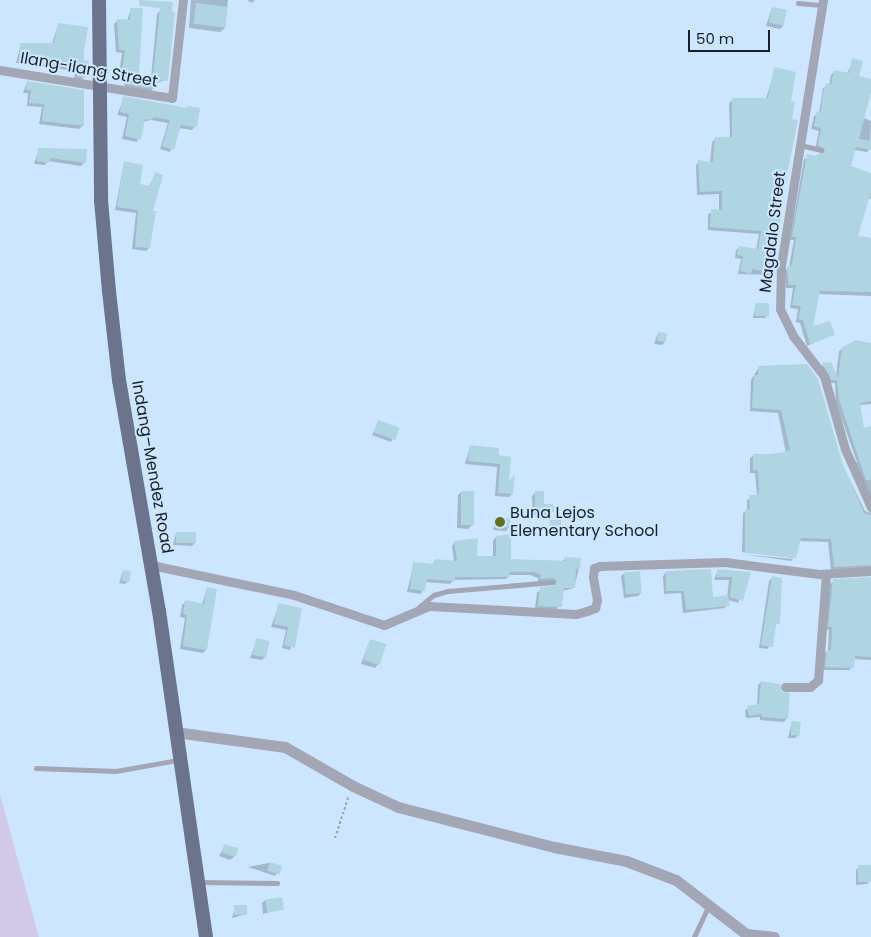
<!DOCTYPE html>
<html>
<head>
<meta charset="utf-8">
<style>
  body { margin:0 }
  #map { position:relative; width:871px; height:937px; overflow:hidden; background:#cde6ff; font-family:Poppins,sans-serif }
  div>[style] { position:absolute }
  .green>* { inset:0; background:#d2c8e7 }
  .shadow>* { inset:0; background:#0003 }
  .building>* { inset:0; background:#b0d5e2; transform-origin:0 0 }
  .path>* { height:2px; margin-top:-1px; transform-origin:0; background:repeating-linear-gradient(90deg,#8fa2b5 0 2.5px,transparent 0 5px) }
  .service>* { height:4.5px; margin:-2.25px; padding:0 2.25px; transform-origin:2.25px; border-radius:2.25px; background:#a2a6b5 }
  .minor>* { height:9px; margin:-4.5px; padding:0 4.5px; transform-origin:4.5px; border-radius:4.5px; background:#a2a6b5 }
  .tertiary>* { height:11px; margin:-5.5px; padding:0 5.5px; transform-origin:5.5px; border-radius:5.5px; background:#a2a6b5 }
  .primary>* { height:14px; margin:-7px; padding:0 7px; transform-origin:7px; border-radius:7px; background:#6c738d }
  .dots>* { width:14px; height:14px; translate:-50% -50%; box-sizing:border-box; border:2px solid #cde6ff; border-radius:50% }
  span { translate:-50% -50%; white-space:nowrap; text-align:center; line-height:1.15; -webkit-text-stroke:4px #cde6ff; paint-order:stroke }
  .street-label { font-size:16px; color:#18212a }
  .poi-label { font-size:16px; color:#18212a }
  .left { translate:0 -50%; text-align:left }
  .scale { position:absolute; left:688px; top:30px; width:82px; height:22px; box-sizing:border-box; border:2px solid #18212a; border-top:0; padding-left:6px; font-size:15px; line-height:18px; white-space:nowrap; color:#18212a; -webkit-text-stroke:4px #cde6ff; paint-order:stroke }
</style>
</head>
<body>
<div id="map">
  <div class="green">
    <i style="clip-path:polygon(0 794px,38px 934px,39px 937px,0 937px)"></i>
  </div>
  <div class="shadow">
    <i style="clip-path:polygon(191px 0,228px 0,225px 28px,220px 32px,189px 28px)"></i>
    <i style="clip-path:polygon(247px 0,255px 0,252px 3px)"></i>
    <i style="clip-path:polygon(772px 8px,783px 26px,780px 29px,766px 26px)"></i>
    <i style="clip-path:polygon(131px 9px,138px 77px,151px 78px,157px 14px,160px 11px,166px 80px,156px 83px,151px 92px,124px 87px,125px 82px,118px 81px,122px 53px,116px 52px,114px 24px,117px 21px,127px 21px)"></i>
    <i style="clip-path:polygon(58px 25px,83px 52px,84px 77px,81px 80px,74px 79px,75px 71px,16px 63px,21px 44px,52px 44px)"></i>
    <i style="clip-path:polygon(853px 60px,857px 77px,871px 80px,864px 118px,871px 121px,870px 149px,867px 152px,854px 150px,850px 166px,871px 174px,871px 199px,868px 197px,857px 237px,871px 239px,871px 296px,818px 294px,812px 327px,833px 334px,807px 346px,800px 323px,796px 322px,798px 309px,790px 308px,793px 288px,786px 288px,785px 271px,789px 267px,794px 240px,790px 240px,804px 159px,822px 154px,815px 149px,819px 131px,811px 129px,814px 116px,819px 113px,823px 88px,829px 85px,831px 75px,835px 71px,847px 74px)"></i>
    <i style="clip-path:polygon(775px 69px,789px 102px,783px 189px,777px 192px,774px 216px,773px 272px,770px 275px,738px 274px,741px 259px,735px 258px,736px 250px,740px 247px,756px 250px,759px 234px,708px 230px,708px 214px,719px 211px,719px 194px,697px 195px,696px 165px,699px 162px,710px 163px,712px 142px,715px 139px,730px 138px,729px 103px,733px 100px,766px 99px)"></i>
    <i style="clip-path:polygon(27px 82px,83px 125px,79px 129px,39px 124px,42px 107px,27px 106px,28px 93px,23px 93px)"></i>
    <i style="clip-path:polygon(124px 98px,185px 109px,188px 107px,195px 126px,192px 130px,179px 128px,170px 152px,160px 149px,168px 123px,151px 120px,143px 122px,137px 142px,122px 139px,127px 117px,117px 115px)"></i>
    <i style="clip-path:polygon(39px 149px,84px 163px,81px 166px,48px 161px,45px 165px,34px 164px)"></i>
    <i style="clip-path:polygon(124px 163px,138px 185px,149px 187px,155px 174px,149px 248px,146px 251px,132px 249px,136px 213px,115px 210px)"></i>
    <i style="clip-path:polygon(756px 304px,768px 315px,765px 318px,753px 318px)"></i>
    <i style="clip-path:polygon(658px 333px,665px 342px,662px 345px,654px 344px)"></i>
    <i style="clip-path:polygon(871px 345px,871px 404px,859px 405px,863px 429px,871px 427px,871px 502px,854px 464px,857px 462px,836px 403px,835px 383px,829px 383px,819px 367px,830px 363px,836px 376px,839px 351px,843px 348px)"></i>
    <i style="clip-path:polygon(759px 367px,841px 462px,865px 511px,871px 513px,871px 569px,831px 570px,828px 542px,799px 541px,794px 558px,742px 552px,743px 513px,747px 510px,747px 500px,757px 495px,755px 473px,750px 473px,750px 458px,754px 455px,786px 453px,778px 413px,750px 411px,751px 380px)"></i>
    <i style="clip-path:polygon(379px 421px,398px 428px,391px 442px,372px 435px)"></i>
    <i style="clip-path:polygon(470px 447px,497px 457px,512px 494px,509px 497px,495px 496px,497px 467px,465px 464px)"></i>
    <i style="clip-path:polygon(461px 492px,472px 525px,468px 529px,457px 528px,458px 495px)"></i>
    <i style="clip-path:polygon(535px 493px,543px 505px,552px 511px,549px 515px,533px 515px,532px 496px)"></i>
    <i style="clip-path:polygon(496px 519px,509px 527px,506px 531px,493px 530px)"></i>
    <i style="clip-path:polygon(551px 521px,559px 533px,556px 536px,547px 536px)"></i>
    <i style="clip-path:polygon(176px 533px,195px 543px,192px 546px,173px 545px)"></i>
    <i style="clip-path:polygon(496px 537px,510px 560px,562px 561px,566px 558px,579px 568px,574px 588px,562px 591px,557px 610px,535px 608px,537px 592px,555px 585px,550px 581px,538px 582px,538px 578px,530px 575px,509px 575px,506px 579px,454px 580px,450px 584px,425px 582px,421px 594px,407px 592px,414px 563px,432px 565px,435px 560px,454px 562px,452px 546px,455px 542px,476px 557px,493px 557px,493px 541px)"></i>
    <i style="clip-path:polygon(742px 554px,793px 559px,791px 561px)"></i>
    <i style="clip-path:polygon(718px 570px,749px 573px,738px 603px,728px 600px,725px 608px,683px 613px,681px 593px,664px 594px,663px 576px,666px 572px,711px 598px,727px 597px,729px 580px,714px 580px)"></i>
    <i style="clip-path:polygon(123px 571px,129px 581px,125px 584px,119px 583px)"></i>
    <i style="clip-path:polygon(625px 573px,641px 593px,638px 596px,624px 598px,621px 576px)"></i>
    <i style="clip-path:polygon(773px 577px,780px 612px,768px 649px,759px 648px,769px 581px)"></i>
    <i style="clip-path:polygon(871px 578px,871px 660px,853px 659px,850px 670px,823px 670px,824px 654px,828px 651px,829px 630px,826px 629px,830px 584px,834px 581px)"></i>
    <i style="clip-path:polygon(207px 589px,206px 650px,203px 653px,180px 649px,185px 618px,180px 617px,182px 605px,185px 602px,202px 604px)"></i>
    <i style="clip-path:polygon(279px 604px,300px 609px,290px 650px,282px 648px,286px 630px,271px 627px)"></i>
    <i style="clip-path:polygon(257px 640px,265px 657px,262px 660px,250px 658px)"></i>
    <i style="clip-path:polygon(370px 640px,378px 664px,375px 668px,361px 664px)"></i>
    <i style="clip-path:polygon(761px 682px,787px 718px,784px 722px,760px 720px,760px 717px,746px 718px,745px 710px,757px 706px,758px 685px)"></i>
    <i style="clip-path:polygon(792px 722px,799px 735px,795px 738px,788px 738px)"></i>
    <i style="clip-path:polygon(225px 845px,234px 857px,230px 860px,219px 856px)"></i>
    <i style="clip-path:polygon(269px 863px,281px 867px,275px 876px,248px 867px)"></i>
    <i style="clip-path:polygon(859px 867px,870px 881px,867px 884px,856px 885px,856px 870px)"></i>
    <i style="clip-path:polygon(265px 900px,282px 909px,263px 914px,262px 903px)"></i>
    <i style="clip-path:polygon(235px 907px,247px 914px,232px 918px)"></i>
  </div>
  <div class="building">
    <i style="clip-path:polygon(139px 0,173px 2px,172px 11px,175px 12px,168px 81px,157px 80px,156px 89px,126px 84px,127px 79px,121px 78px,125px 50px,119px 50px,117px 19px,130px 20px,130px 8px,143px 8px,139px 76px,153px 77px,160px 8px,139px 6px)"></i>
    <i style="left:196px;top:3px;width:32px;height:21px;rotate:7deg"></i>
    <i style="left:772px;top:7px;width:15px;height:16px;rotate:11deg"></i>
    <i style="clip-path:polygon(58px 23px,88px 27px,84px 52px,84px 60px,89px 61px,85px 78px,77px 76px,78px 68px,19px 60px,20px 43px,54px 43px)"></i>
    <i style="clip-path:polygon(852px 58px,863px 61px,859px 76px,871px 79px,871px 92px,859px 139px,871px 141px,871px 150px,856px 147px,851px 166px,871px 173px,871px 192px,858px 236px,871px 238px,871px 292px,820px 291px,813px 326px,830px 321px,835px 335px,810px 344px,803px 320px,798px 319px,801px 306px,792px 305px,796px 285px,789px 285px,787px 267px,792px 265px,796px 237px,792px 237px,807px 154px,816px 156px,825px 150px,818px 145px,821px 128px,814px 126px,817px 111px,821px 112px,823px 93px,826px 83px,831px 85px,834px 70px,849px 73px)"></i>
    <i style="clip-path:polygon(774px 67px,796px 72px,791px 101px,795px 102px,792px 119px,798px 120px,784px 189px,779px 189px,775px 215px,781px 215px,773px 263px,775px 273px,752px 269px,751px 274px,740px 271px,743px 256px,737px 255px,739px 246px,758px 249px,761px 231px,710px 227px,711px 209px,722px 210px,722px 191px,700px 192px,698px 160px,713px 162px,715px 137px,732px 137px,732px 98px,768px 98px)"></i>
    <i style="clip-path:polygon(27px 81px,84px 90px,84px 126px,42px 121px,44px 104px,29px 103px,31px 90px,26px 90px)"></i>
    <i style="clip-path:polygon(123px 96px,187px 108px,187px 106px,200px 108px,197px 127px,181px 125px,174px 150px,162px 146px,170px 120px,153px 117px,152px 120px,145px 119px,141px 140px,125px 136px,129px 114px,120px 112px)"></i>
    <i style="clip-path:polygon(38px 148px,87px 149px,86px 163px,50px 158px,49px 163px,37px 161px)"></i>
    <i style="clip-path:polygon(124px 161px,143px 165px,140px 184px,150px 186px,155px 172px,163px 175px,153px 211px,156px 211px,150px 248px,135px 247px,138px 210px,117px 207px)"></i>
    <i style="left:755px;top:303px;width:14px;height:13px"></i>
    <i style="left:658px;top:332px;width:9px;height:9px;rotate:6deg"></i>
    <i style="clip-path:polygon(856px 340px,871px 343px,871px 401px,860px 403px,864px 428px,871px 426px,871px 480px,866px 480px,839px 400px,837px 380px,832px 381px,822px 363px,831px 362px,838px 378px,842px 347px)"></i>
    <i style="clip-path:polygon(807px 364px,818px 379px,842px 462px,864px 513px,871px 515px,871px 565px,834px 567px,831px 539px,801px 538px,796px 558px,745px 553px,745px 509px,750px 509px,749px 495px,758px 495px,759px 490px,758px 470px,753px 470px,753px 454px,776px 454px,790px 450px,781px 410px,752px 408px,754px 375px,758px 375px,758px 366px)"></i>
    <i style="left:378px;top:420px;width:23px;height:13px;rotate:20deg"></i>
    <i style="clip-path:polygon(470px 445px,499px 448px,499px 455px,511px 457px,509px 481px,515px 474px,513px 494px,498px 493px,500px 464px,468px 461px)"></i>
    <i style="left:461px;top:491px;width:13px;height:34px"></i>
    <i style="clip-path:polygon(535px 491px,544px 491px,544px 504px,553px 504px,554px 512px,535px 513px)"></i>
    <i style="clip-path:polygon(495px 518px,510px 518px,510px 528px,496px 527px)"></i>
    <i style="left:550px;top:520px;width:11px;height:13px"></i>
    <i style="left:176px;top:532px;width:20px;height:11px"></i>
    <i style="clip-path:polygon(511px 534px,511px 559px,565px 561px,565px 557px,581px 558px,580px 569px,576px 569px,575px 588px,564px 588px,562px 607px,538px 606px,540px 587px,554px 586px,557px 581px,553px 578px,540px 579px,541px 575px,534px 572px,510px 572px,510px 577px,455px 577px,455px 581px,427px 579px,425px 591px,410px 589px,413px 562px,434px 564px,435px 559px,457px 561px,454px 541px,478px 538px,477px 556px,496px 556px,496px 536px)"></i>
    <i style="clip-path:polygon(711px 569px,713px 597px,728px 595px,730px 606px,686px 610px,684px 591px,666px 591px,666px 571px)"></i>
    <i style="clip-path:polygon(717px 569px,751px 572px,743px 601px,730px 597px,732px 577px,717px 577px)"></i>
    <i style="left:123px;top:570px;width:8px;height:11px;rotate:7deg"></i>
    <i style="left:640px;top:571px;width:22px;height:16px;rotate:85deg"></i>
    <i style="clip-path:polygon(772px 576px,782px 578px,780px 624px,776px 624px,773px 647px,761px 645px)"></i>
    <i style="clip-path:polygon(871px 577px,871px 657px,855px 656px,854px 668px,825px 667px,827px 650px,831px 650px,832px 627px,828px 627px,833px 579px)"></i>
    <i style="clip-path:polygon(207px 587px,217px 589px,207px 650px,183px 646px,187px 615px,183px 614px,185px 600px,204px 604px)"></i>
    <i style="clip-path:polygon(278px 603px,302px 608px,295px 648px,284px 645px,288px 627px,274px 624px)"></i>
    <i style="left:256px;top:638px;width:14px;height:17px;rotate:12deg"></i>
    <i style="left:370px;top:639px;width:17px;height:22px;rotate:17deg"></i>
    <i style="clip-path:polygon(761px 681px,780px 684px,781px 692px,790px 693px,788px 719px,762px 717px,762px 714px,749px 716px,747px 706px,759px 704px)"></i>
    <i style="left:792px;top:721px;width:9px;height:14px;rotate:6deg"></i>
    <i style="left:224px;top:844px;width:15px;height:9px;rotate:16deg"></i>
    <i style="left:270px;top:862px;width:13px;height:9px;rotate:18deg"></i>
    <i style="left:858px;top:865px;width:13px;height:17px"></i>
    <i style="left:282px;top:897px;width:13px;height:17px;rotate:81deg"></i>
    <i style="left:234px;top:905px;width:13px;height:10px"></i>
  </div>
  <div class="path">
    <i style="left:335px;top:838px;width:45px;rotate:-72deg"></i>
  </div>
  <div class="service">
    <i style="left:798px;top:3px;width:24px;rotate:5deg"></i>
    <i style="left:800px;top:145px;width:22px;rotate:13deg"></i>
    <i style="left:419px;top:607px;width:19px;rotate:-39deg"></i>
    <i style="left:434px;top:595px;width:15px;rotate:-16deg"></i>
    <i style="left:448px;top:591px;width:105px;rotate:-4.9deg"></i>
    <i style="left:36px;top:768px;width:80px;rotate:2.1deg"></i>
    <i style="left:116px;top:771px;width:63px;rotate:-10.1deg"></i>
    <i style="left:201px;top:882px;width:76px;rotate:0.8deg"></i>
    <i style="left:694px;top:937px;width:33px;rotate:-65deg"></i>
  </div>
  <div class="minor">
    <i style="left:823px;top:0;width:269px;rotate:99deg"></i>
    <i style="left:781px;top:266px;width:43px;rotate:91.3deg"></i>
    <i style="left:780px;top:309px;width:30px;rotate:64deg"></i>
    <i style="left:793px;top:336px;width:51px;rotate:52.2deg"></i>
    <i style="left:824px;top:376px;width:76px;rotate:74deg"></i>
    <i style="left:845px;top:449px;width:64px;rotate:65.9deg"></i>
    <i style="left:0;top:70px;width:174px;rotate:9.2deg"></i>
    <i style="left:172px;top:98px;width:99px;rotate:-83.6deg"></i>
    <i style="left:151px;top:565px;width:146px;rotate:11.8deg"></i>
    <i style="left:294px;top:595px;width:95px;rotate:18.4deg"></i>
    <i style="left:384px;top:625px;width:49px;rotate:-22.9deg"></i>
    <i style="left:429px;top:606px;width:147px;rotate:3.1deg"></i>
    <i style="left:576px;top:614px;width:11px;rotate:-15deg"></i>
    <i style="left:587px;top:611px;width:9px;rotate:-21deg"></i>
    <i style="left:595px;top:608px;width:8px;rotate:-76deg"></i>
    <i style="left:597px;top:600px;width:23px;rotate:-100deg"></i>
    <i style="left:593px;top:577px;width:9px;rotate:-84deg"></i>
    <i style="left:594px;top:568px;width:6px;rotate:-18deg"></i>
    <i style="left:600px;top:566px;width:125px;rotate:-1.8deg"></i>
    <i style="left:725px;top:562px;width:95px;rotate:7.3deg"></i>
    <i style="left:819px;top:574px;width:52px;rotate:-3.3deg"></i>
    <i style="left:785px;top:687px;width:25px"></i>
    <i style="left:810px;top:687px;width:11px;rotate:-41deg"></i>
    <i style="left:818px;top:680px;width:106px;rotate:-85.7deg"></i>
  </div>
  <div class="tertiary">
    <i style="left:175px;top:732px;width:111px;rotate:7.8deg"></i>
    <i style="left:285px;top:747px;width:78px;rotate:29.8deg"></i>
    <i style="left:353px;top:786px;width:50px;rotate:25deg"></i>
    <i style="left:398px;top:807px;width:161px;rotate:14.4deg"></i>
    <i style="left:554px;top:847px;width:73px;rotate:11deg"></i>
    <i style="left:626px;top:861px;width:53px;rotate:20.8deg"></i>
    <i style="left:676px;top:880px;width:88px;rotate:37.6deg"></i>
    <i style="left:746px;top:934px;width:28px;rotate:6deg"></i>
  </div>
  <div class="primary">
    <i style="left:99px;top:0;width:200px;rotate:89.4deg"></i>
    <i style="left:101px;top:200px;width:91px;rotate:85deg"></i>
    <i style="left:109px;top:291px;width:90px;rotate:83.6deg"></i>
    <i style="left:119px;top:380px;width:234px;rotate:80.2deg"></i>
    <i style="left:159px;top:611px;width:329px;rotate:81.8deg"></i>
  </div>
  <div class="dots">
    <i style="left:500px;top:522px;background:#63711c"></i>
  </div>
  <div class="street-label">
    <span style="left:89px;top:70px;rotate:10deg">Ilang-ilang Street</span>
    <span style="left:773px;top:232px;rotate:-83deg">Magdalo Street</span>
    <span style="left:152px;top:467px;rotate:80deg">Indang–Mendez Road</span>
  </div>
  <div class="poi-label">
    <span class="left" style="left:510px;top:522px">Buna Lejos<br>Elementary School</span>
  </div>
  <div class="scale">50 m</div>
</div>
</body>
</html>
